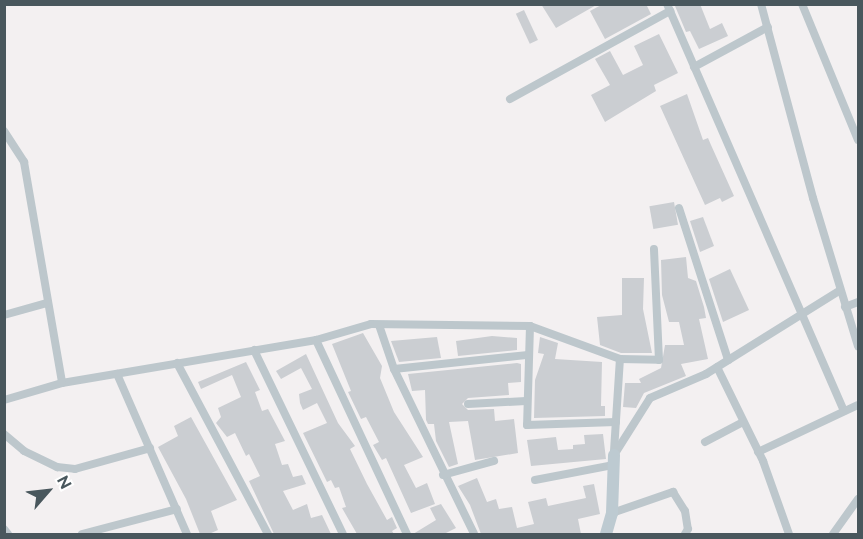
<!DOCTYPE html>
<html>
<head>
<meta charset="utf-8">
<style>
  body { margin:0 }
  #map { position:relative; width:863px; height:539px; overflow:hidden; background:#f3f0f1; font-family:Raleway,sans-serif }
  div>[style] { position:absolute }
  .building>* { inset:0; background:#cbced2; transform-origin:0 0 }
  .street>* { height:8px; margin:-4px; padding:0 4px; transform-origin:4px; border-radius:4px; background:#bdc7cc }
  .secondary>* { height:12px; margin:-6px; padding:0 6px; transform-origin:6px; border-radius:6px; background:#bdcad1 }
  span { translate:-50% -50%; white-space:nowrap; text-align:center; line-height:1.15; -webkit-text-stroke:6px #fff; paint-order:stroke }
  .frame { position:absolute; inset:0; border:6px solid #49575d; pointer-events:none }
  .north { position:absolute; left:18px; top:461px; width:60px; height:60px; -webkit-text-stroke:4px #fff; paint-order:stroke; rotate:62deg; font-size:16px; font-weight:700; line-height:24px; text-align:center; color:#49575d }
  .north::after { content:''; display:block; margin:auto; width:21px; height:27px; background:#49575d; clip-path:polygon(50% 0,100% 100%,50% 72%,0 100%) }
</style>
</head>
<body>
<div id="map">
  <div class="building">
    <i style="clip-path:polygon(541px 4px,598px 4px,556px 28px)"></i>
    <i style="clip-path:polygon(603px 4px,646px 4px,651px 14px,605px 39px,590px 11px)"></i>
    <i style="clip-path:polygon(700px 4px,710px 29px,722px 23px,728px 36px,699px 49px,690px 31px,686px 32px,675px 6px)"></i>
    <i style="left:524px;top:10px;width:33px;height:9px;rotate:65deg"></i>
    <i style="clip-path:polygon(659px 34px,678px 73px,654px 85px,656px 91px,605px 122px,591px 95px,610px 85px,595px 59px,610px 51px,623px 75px,643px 65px,634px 46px)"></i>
    <i style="clip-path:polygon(687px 94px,703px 140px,708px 138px,711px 145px,734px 196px,722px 202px,720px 198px,705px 205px,660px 106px)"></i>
    <i style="left:674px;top:202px;width:23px;height:25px;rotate:80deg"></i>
    <i style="clip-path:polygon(703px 217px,714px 246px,700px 252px,690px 221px)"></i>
    <i style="clip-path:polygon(686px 257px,688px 278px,696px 281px,704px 307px,706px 318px,699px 319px,708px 359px,681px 364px,686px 376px,644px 393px,636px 408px,623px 407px,625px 383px,641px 383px,639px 379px,661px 368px,665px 345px,684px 345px,679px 322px,669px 322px,662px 295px,661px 260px)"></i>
    <i style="clip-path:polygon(730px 269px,749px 310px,723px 322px,709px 279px)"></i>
    <i style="clip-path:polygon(622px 278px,644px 278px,643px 309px,652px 353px,621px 353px,600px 345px,597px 317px,622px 315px)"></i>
    <i style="clip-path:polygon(363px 333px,382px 366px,380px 378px,394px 412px,423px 457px,404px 465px,416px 488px,427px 483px,435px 504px,411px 513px,386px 458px,382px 460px,373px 445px,379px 442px,366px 417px,361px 419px,348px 392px,351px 391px,332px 344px)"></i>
    <i style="clip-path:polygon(492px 336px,517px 338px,517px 350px,458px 356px,456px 341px)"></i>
    <i style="clip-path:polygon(437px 337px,441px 358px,399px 362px,391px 341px)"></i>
    <i style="clip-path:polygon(540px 337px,558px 343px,555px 359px,602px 362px,601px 406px,605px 406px,605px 416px,534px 418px,535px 380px,544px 354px,538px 353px)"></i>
    <i style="clip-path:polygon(306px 354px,338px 423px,355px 446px,350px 449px,367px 484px,387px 520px,392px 517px,397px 528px,392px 531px,394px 534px,357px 534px,342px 508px,346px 507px,339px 487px,335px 488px,331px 480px,327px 482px,303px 433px,327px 423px,317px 403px,303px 410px,300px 403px,299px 394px,312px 389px,301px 368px,281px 379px,276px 371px)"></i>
    <i style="clip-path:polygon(246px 362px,260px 390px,255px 392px,262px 411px,268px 409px,285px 441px,275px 444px,282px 465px,288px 464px,293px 477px,302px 475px,306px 484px,283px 491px,293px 510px,307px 504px,311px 518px,322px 515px,331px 534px,274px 534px,249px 481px,260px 476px,249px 454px,246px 456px,235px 433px,227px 437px,216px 423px,221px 417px,218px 408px,241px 397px,232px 375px,201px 389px,198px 382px)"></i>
    <i style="clip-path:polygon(517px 363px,521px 364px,521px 382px,508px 383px,509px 395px,468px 398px,462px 404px,468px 410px,494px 409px,495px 421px,514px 419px,518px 453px,475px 460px,468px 421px,449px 422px,458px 464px,449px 467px,436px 441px,434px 424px,428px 424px,426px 420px,425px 390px,412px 391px,408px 374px)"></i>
    <i style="clip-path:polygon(191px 417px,237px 500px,211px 511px,218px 530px,209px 534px,200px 534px,186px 499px,158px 447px,178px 436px,174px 426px)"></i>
    <i style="clip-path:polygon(603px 434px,606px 459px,531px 466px,527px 440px,556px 437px,558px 450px,573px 449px,573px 445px,585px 444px,584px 435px)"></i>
    <i style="clip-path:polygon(477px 478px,487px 502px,496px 499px,499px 509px,512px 507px,517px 528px,534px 524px,528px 502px,546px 498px,548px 506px,586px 498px,583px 486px,594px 484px,600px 514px,578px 519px,581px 534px,481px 534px,470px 505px,458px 486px)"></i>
    <i style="clip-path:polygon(441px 504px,456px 528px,444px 534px,413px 534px,436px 520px,430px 508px)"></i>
  </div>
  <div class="street">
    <i style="left:667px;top:4px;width:444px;rotate:66.5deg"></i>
    <i style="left:761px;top:4px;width:201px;rotate:75deg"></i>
    <i style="left:813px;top:198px;width:155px;rotate:73.1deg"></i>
    <i style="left:802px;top:4px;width:147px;rotate:67.6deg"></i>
    <i style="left:694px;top:67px;width:84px;rotate:-28.4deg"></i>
    <i style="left:510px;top:99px;width:183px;rotate:-28.8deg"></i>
    <i style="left:4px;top:131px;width:37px;rotate:57deg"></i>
    <i style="left:24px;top:162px;width:224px;rotate:80.2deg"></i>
    <i style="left:62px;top:383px;width:258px;rotate:-9.6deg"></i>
    <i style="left:316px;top:340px;width:57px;rotate:-16.2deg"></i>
    <i style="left:371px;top:324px;width:159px;rotate:0.7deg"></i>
    <i style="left:530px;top:326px;width:96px;rotate:20.1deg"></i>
    <i style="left:620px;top:359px;width:39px;rotate:1deg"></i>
    <i style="left:659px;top:360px;width:111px;rotate:-92.6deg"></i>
    <i style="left:679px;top:208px;width:160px;rotate:72.1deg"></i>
    <i style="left:845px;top:307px;width:14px;rotate:-21deg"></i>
    <i style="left:4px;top:315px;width:45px;rotate:-15.6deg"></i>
    <i style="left:379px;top:325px;width:46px;rotate:71.2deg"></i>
    <i style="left:394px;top:369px;width:183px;rotate:64.1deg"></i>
    <i style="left:530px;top:326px;width:99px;rotate:91.7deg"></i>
    <i style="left:527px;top:425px;width:89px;rotate:-1.9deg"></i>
    <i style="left:316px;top:340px;width:214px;rotate:64.9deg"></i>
    <i style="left:254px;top:350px;width:204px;rotate:64.2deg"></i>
    <i style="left:177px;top:363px;width:194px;rotate:62deg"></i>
    <i style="left:717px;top:367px;width:105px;rotate:63.9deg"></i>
    <i style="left:763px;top:461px;width:77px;rotate:70.4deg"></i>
    <i style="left:394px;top:369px;width:135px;rotate:-6deg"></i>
    <i style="left:117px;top:374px;width:175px;rotate:66.4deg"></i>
    <i style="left:4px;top:400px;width:60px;rotate:-16.3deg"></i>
    <i style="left:468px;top:404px;width:58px;rotate:-3deg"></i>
    <i style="left:4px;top:434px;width:26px;rotate:40deg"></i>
    <i style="left:24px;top:451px;width:37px;rotate:26deg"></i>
    <i style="left:57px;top:467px;width:18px;rotate:6deg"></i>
    <i style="left:75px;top:469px;width:78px;rotate:-15.6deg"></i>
    <i style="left:705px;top:442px;width:43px;rotate:-27.8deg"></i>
    <i style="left:614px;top:451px;width:92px;rotate:-86.3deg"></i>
    <i style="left:758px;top:452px;width:110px;rotate:-25.2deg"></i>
    <i style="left:614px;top:455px;width:67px;rotate:-57.7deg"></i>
    <i style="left:650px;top:398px;width:61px;rotate:-23.2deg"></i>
    <i style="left:706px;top:374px;width:157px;rotate:-32deg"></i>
    <i style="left:443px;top:475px;width:53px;rotate:-15.4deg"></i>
    <i style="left:535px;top:480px;width:79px;rotate:-10.9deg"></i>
    <i style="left:612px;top:513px;width:65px;rotate:-19deg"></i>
    <i style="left:673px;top:492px;width:22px;rotate:58deg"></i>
    <i style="left:685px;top:511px;width:18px;rotate:81deg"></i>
    <i style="left:688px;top:529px;width:6px;rotate:121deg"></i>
    <i style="left:4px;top:529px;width:6px;rotate:51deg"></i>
    <i style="left:82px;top:534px;width:98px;rotate:-14.7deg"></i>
    <i style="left:833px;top:534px;width:43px;rotate:-54.5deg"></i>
  </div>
  <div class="secondary">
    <i style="left:606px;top:534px;width:22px;rotate:-74deg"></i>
    <i style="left:612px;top:513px;width:58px;rotate:-88deg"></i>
  </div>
  <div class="frame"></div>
  <div class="north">N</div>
</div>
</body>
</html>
